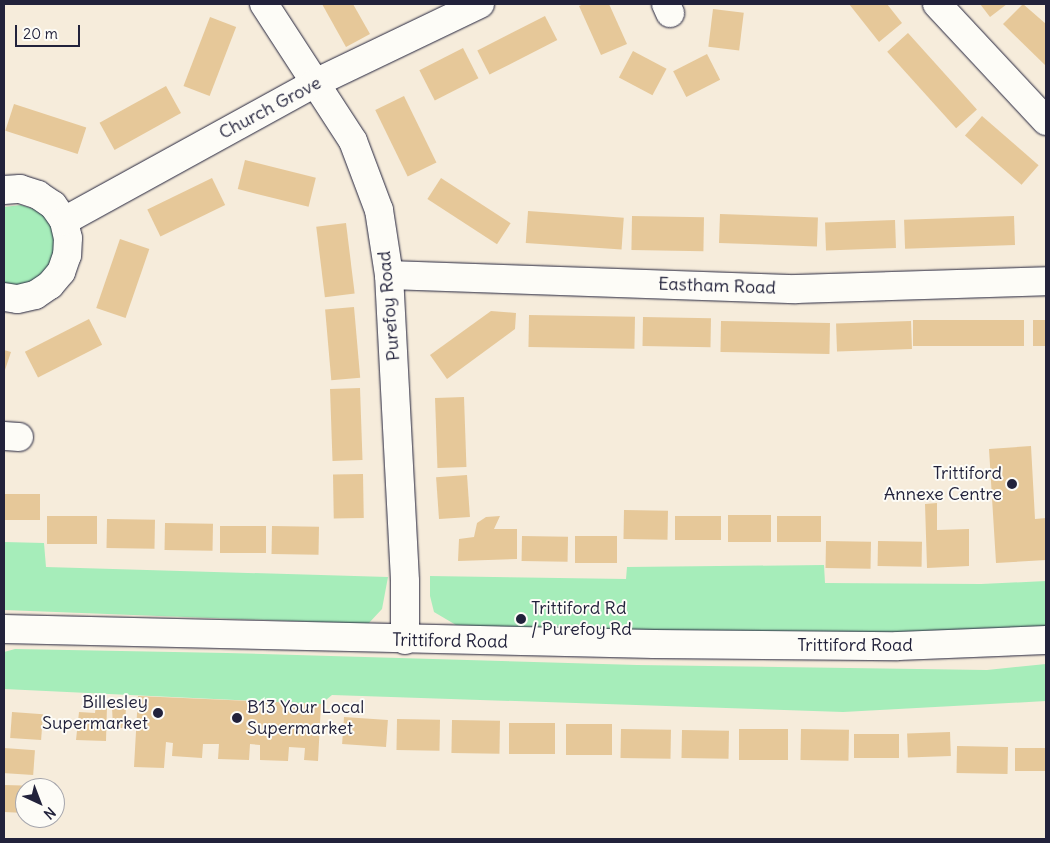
<!DOCTYPE html>
<html>
<head>
<meta charset="utf-8">
<style>
  body { margin:0 }
  #map { position:relative; width:1050px; height:843px; overflow:hidden; background:#f6ecdb; font-family:Delius,sans-serif }
  div>[style] { position:absolute }
  .green>* { inset:0; background:#a6edba }
  .building>* { inset:0; background:#e6c899; transform-origin:0 0 }
  .roads { filter:drop-shadow(0 0 1px #22223b) drop-shadow(0 0 1px #22223b) }
  .minor>* { height:28px; margin:-14px; padding:0 14px; transform-origin:14px; border-radius:14px; background:#fdfcf7 }
  .dots>* { width:14px; height:14px; translate:-50% -50%; box-sizing:border-box; border:2px solid #fdfcf7; border-radius:50% }
  span { translate:-50% -50%; white-space:nowrap; text-align:center; line-height:1.15; -webkit-text-stroke:4px #fdfcf7; paint-order:stroke }
  .street-label { font-size:18px; color:#22223b }
  .poi-label { font-size:18px; color:#22223b }
  .right { translate:-100% -50%; text-align:right }
  .left { translate:0 -50%; text-align:left }
  .frame { position:absolute; inset:0; border:5px solid #22223b; pointer-events:none }
  .north { position:absolute; left:15px; top:778px; width:50px; height:50px; box-sizing:border-box; background:#fdfcf7; border:1px solid #a5a5ac; border-radius:50%; rotate:137deg; font-size:14px; font-weight:700; line-height:20px; text-align:center; color:#22223b }
  .north::after { content:''; display:block; margin:auto; width:18px; height:22px; background:#22223b; clip-path:polygon(50% 0,100% 100%,50% 72%,0 100%) }
  .scale { position:absolute; left:15px; top:25px; width:65px; height:22px; box-sizing:border-box; border:2px solid #22223b; border-top:0; padding-left:6px; font-size:15px; line-height:18px; white-space:nowrap; color:#22223b; -webkit-text-stroke:4px #fdfcf7; paint-order:stroke }
</style>
</head>
<body>
<div id="map">
  <div class="green">
    <i style="clip-path:polygon(21px 205px,34px 209px,45px 216px,53px 227px,59px 252px,37px 285px,4px 289px,4px 207px)"></i>
    <i style="clip-path:polygon(4px 542px,44px 543px,46px 567px,388px 577px,382px 609px,368px 624px,4px 610px)"></i>
    <i style="clip-path:polygon(824px 565px,825px 583px,981px 584px,1046px 581px,1046px 630px,902px 638px,603px 632px,456px 625px,434px 612px,430px 596px,430px 576px,626px 579px,627px 567px)"></i>
    <i style="clip-path:polygon(15px 649px,227px 653px,637px 665px,987px 670px,1046px 664px,1046px 701px,843px 712px,332px 695px,321px 704px,4px 689px,4px 652px)"></i>
  </div>
  <div class="building">
    <i style="clip-path:polygon(322px 4px,353px 4px,370px 34px,346px 47px)"></i>
    <i style="clip-path:polygon(584px 4px,609px 4px,627px 44px,601px 55px,579px 6px)"></i>
    <i style="clip-path:polygon(849px 4px,887px 4px,902px 23px,879px 42px)"></i>
    <i style="clip-path:polygon(980px 4px,1007px 4px,990px 17px)"></i>
    <i style="clip-path:polygon(1023px 4px,1046px 24px,1046px 66px,1003px 24px)"></i>
    <i style="left:713px;top:9px;width:31px;height:38px;rotate:7deg"></i>
    <i style="left:545px;top:16px;width:27px;height:76px;rotate:63deg"></i>
    <i style="left:210px;top:17px;width:28px;height:74px;rotate:21deg"></i>
    <i style="left:908px;top:33px;width:103px;height:28px;rotate:48deg"></i>
    <i style="left:463px;top:48px;width:34px;height:49px;rotate:63deg"></i>
    <i style="left:633px;top:51px;width:38px;height:30px;rotate:28deg"></i>
    <i style="left:707px;top:54px;width:29px;height:38px;rotate:63deg"></i>
    <i style="left:166px;top:86px;width:31px;height:76px;rotate:61deg"></i>
    <i style="left:404px;top:96px;width:74px;height:32px;rotate:64deg"></i>
    <i style="left:14px;top:104px;width:76px;height:28px;rotate:18deg"></i>
    <i style="left:982px;top:116px;width:75px;height:26px;rotate:41deg"></i>
    <i style="left:245px;top:160px;width:73px;height:30px;rotate:14deg"></i>
    <i style="left:212px;top:178px;width:30px;height:72px;rotate:64deg"></i>
    <i style="left:441px;top:178px;width:83px;height:25px;rotate:33deg"></i>
    <i style="left:528px;top:211px;width:96px;height:32px;rotate:4deg"></i>
    <i style="left:720px;top:214px;width:98px;height:29px;rotate:2deg"></i>
    <i style="left:632px;top:216px;width:72px;height:34px;rotate:1deg"></i>
    <i style="left:1014px;top:216px;width:29px;height:110px;rotate:88deg"></i>
    <i style="left:895px;top:220px;width:28px;height:70px;rotate:88deg"></i>
    <i style="left:346px;top:223px;width:71px;height:30px;rotate:83deg"></i>
    <i style="left:120px;top:239px;width:31px;height:73px;rotate:19deg"></i>
    <i style="left:354px;top:307px;width:71px;height:29px;rotate:85deg"></i>
    <i style="clip-path:polygon(491px 311px,516px 313px,515px 329px,447px 379px,430px 355px)"></i>
    <i style="left:529px;top:315px;width:106px;height:32px;rotate:1deg"></i>
    <i style="left:643px;top:317px;width:68px;height:29px;rotate:1deg"></i>
    <i style="left:89px;top:319px;width:29px;height:72px;rotate:63deg"></i>
    <i style="left:1024px;top:320px;width:26px;height:111px;rotate:90deg"></i>
    <i style="left:1033px;top:320px;width:13px;height:26px"></i>
    <i style="left:721px;top:321px;width:109px;height:31px;rotate:1deg"></i>
    <i style="left:911px;top:321px;width:28px;height:75px;rotate:88deg"></i>
    <i style="clip-path:polygon(4px 350px,11px 352px,4px 373px)"></i>
    <i style="left:360px;top:388px;width:72px;height:30px;rotate:88deg"></i>
    <i style="left:464px;top:397px;width:70px;height:29px;rotate:88deg"></i>
    <i style="clip-path:polygon(1031px 446px,1035px 519px,1046px 518px,1046px 560px,996px 563px,989px 449px)"></i>
    <i style="left:363px;top:474px;width:44px;height:30px;rotate:89deg"></i>
    <i style="left:467px;top:475px;width:42px;height:31px;rotate:86deg"></i>
    <i style="left:4px;top:494px;width:36px;height:26px"></i>
    <i style="clip-path:polygon(937px 503px,937px 530px,969px 529px,969px 566px,927px 568px,925px 504px)"></i>
    <i style="left:624px;top:510px;width:44px;height:29px;rotate:1deg"></i>
    <i style="left:728px;top:515px;width:43px;height:27px"></i>
    <i style="left:47px;top:516px;width:50px;height:28px"></i>
    <i style="clip-path:polygon(500px 516px,494px 529px,517px 529px,517px 559px,458px 561px,459px 539px,474px 537px,477px 523px,486px 517px)"></i>
    <i style="left:675px;top:516px;width:46px;height:24px"></i>
    <i style="left:777px;top:516px;width:44px;height:26px"></i>
    <i style="left:107px;top:519px;width:48px;height:29px;rotate:1deg"></i>
    <i style="left:165px;top:523px;width:48px;height:27px;rotate:1deg"></i>
    <i style="left:220px;top:526px;width:46px;height:27px"></i>
    <i style="left:272px;top:526px;width:47px;height:28px;rotate:1deg"></i>
    <i style="left:522px;top:536px;width:46px;height:25px;rotate:1deg"></i>
    <i style="left:575px;top:536px;width:42px;height:27px"></i>
    <i style="left:826px;top:541px;width:45px;height:27px;rotate:1deg"></i>
    <i style="left:878px;top:541px;width:44px;height:25px;rotate:1deg"></i>
    <i style="clip-path:polygon(138px 696px,321px 704px,318px 761px,304px 760px,305px 748px,289px 747px,288px 761px,260px 760px,260px 745px,250px 744px,249px 760px,218px 759px,219px 744px,203px 744px,202px 758px,172px 756px,173px 743px,166px 742px,164px 768px,134px 767px)"></i>
    <i style="clip-path:polygon(96px 705px,107px 706px,106px 741px,76px 740px,79px 712px,95px 713px)"></i>
    <i style="clip-path:polygon(112px 707px,126px 707px,125px 728px,113px 728px)"></i>
    <i style="left:12px;top:712px;width:31px;height:26px;rotate:4deg"></i>
    <i style="left:344px;top:717px;width:44px;height:27px;rotate:4deg"></i>
    <i style="left:397px;top:719px;width:43px;height:31px;rotate:1deg"></i>
    <i style="left:452px;top:720px;width:48px;height:33px;rotate:1deg"></i>
    <i style="left:509px;top:723px;width:46px;height:31px"></i>
    <i style="left:566px;top:724px;width:46px;height:31px"></i>
    <i style="left:621px;top:729px;width:50px;height:29px;rotate:1deg"></i>
    <i style="left:739px;top:729px;width:49px;height:31px"></i>
    <i style="left:801px;top:729px;width:48px;height:31px;rotate:1deg"></i>
    <i style="left:682px;top:730px;width:47px;height:28px;rotate:1deg"></i>
    <i style="left:950px;top:732px;width:24px;height:43px;rotate:88deg"></i>
    <i style="left:854px;top:734px;width:45px;height:24px"></i>
    <i style="left:957px;top:746px;width:51px;height:27px;rotate:1deg"></i>
    <i style="left:4px;top:748px;width:31px;height:25px;rotate:4deg"></i>
    <i style="left:1015px;top:748px;width:31px;height:23px"></i>
    <i style="clip-path:polygon(4px 785px,41px 786px,41px 788px,25px 788px,25px 813px,4px 812px)"></i>
  </div>
  <div class="roads">
    <div class="minor">
      <i style="left:264px;top:4px;width:163px;rotate:57deg"></i>
      <i style="left:353px;top:141px;width:74px;rotate:69.4deg"></i>
      <i style="left:379px;top:210px;width:66px;rotate:81.3deg"></i>
      <i style="left:389px;top:275px;width:307px;rotate:87deg"></i>
      <i style="left:405px;top:582px;width:58px;rotate:90deg"></i>
      <i style="left:666px;top:4px;width:10px;rotate:66deg"></i>
      <i style="left:937px;top:4px;width:160px;rotate:47deg"></i>
      <i style="left:4px;top:190px;width:16px;rotate:-4deg"></i>
      <i style="left:20px;top:189px;width:19px;rotate:18deg"></i>
      <i style="left:38px;top:195px;width:18px;rotate:34deg"></i>
      <i style="left:53px;top:205px;width:19px;rotate:55deg"></i>
      <i style="left:64px;top:221px;width:17px;rotate:77deg"></i>
      <i style="left:68px;top:238px;width:17px;rotate:93deg"></i>
      <i style="left:67px;top:255px;width:18px;rotate:109deg"></i>
      <i style="left:61px;top:272px;width:17px;rotate:130deg"></i>
      <i style="left:50px;top:285px;width:18px;rotate:146deg"></i>
      <i style="left:35px;top:295px;width:18px;rotate:167deg"></i>
      <i style="left:17px;top:299px;width:13px;rotate:-171deg"></i>
      <i style="left:64px;top:221px;width:286px;rotate:-28.8deg"></i>
      <i style="left:315px;top:83px;width:183px;rotate:-25.6deg"></i>
      <i style="left:389px;top:275px;width:407px;rotate:2deg"></i>
      <i style="left:796px;top:289px;width:250px;rotate:-1.8deg"></i>
      <i style="left:4px;top:436px;width:15px;rotate:4deg"></i>
      <i style="left:4px;top:629px;width:650px;rotate:1.32deg"></i>
      <i style="left:654px;top:644px;width:244px;rotate:0.5deg"></i>
      <i style="left:898px;top:646px;width:148px;rotate:-2.3deg"></i>
    </div>
  </div>
  <div class="dots">
    <i style="left:1012px;top:484px;background:#22223b"></i>
    <i style="left:521px;top:619px;background:#22223b"></i>
    <i style="left:158px;top:713px;background:#22223b"></i>
    <i style="left:237px;top:718px;background:#22223b"></i>
  </div>
  <div class="street-label">
    <span style="left:270px;top:108px;rotate:-28deg">Church Grove</span>
    <span style="left:717px;top:286px;rotate:2deg">Eastham Road</span>
    <span style="left:389px;top:306px;rotate:-95deg">Purefoy Road</span>
    <span style="left:450px;top:641px;rotate:1deg">Trittiford Road</span>
    <span style="left:855px;top:645px">Trittiford Road</span>
  </div>
  <div class="poi-label">
    <span class="right" style="left:1002px;top:484px">Trittiford<br>Annexe Centre</span>
    <span class="left" style="left:531px;top:619px">Trittiford Rd<br>/ Purefoy Rd</span>
    <span class="right" style="left:148px;top:713px">Billesley<br>Supermarket</span>
    <span class="left" style="left:247px;top:718px">B13 Your Local<br>Supermarket</span>
  </div>
  <div class="frame"></div>
  <div class="north">N</div>
  <div class="scale">20 m</div>
</div>
</body>
</html>
